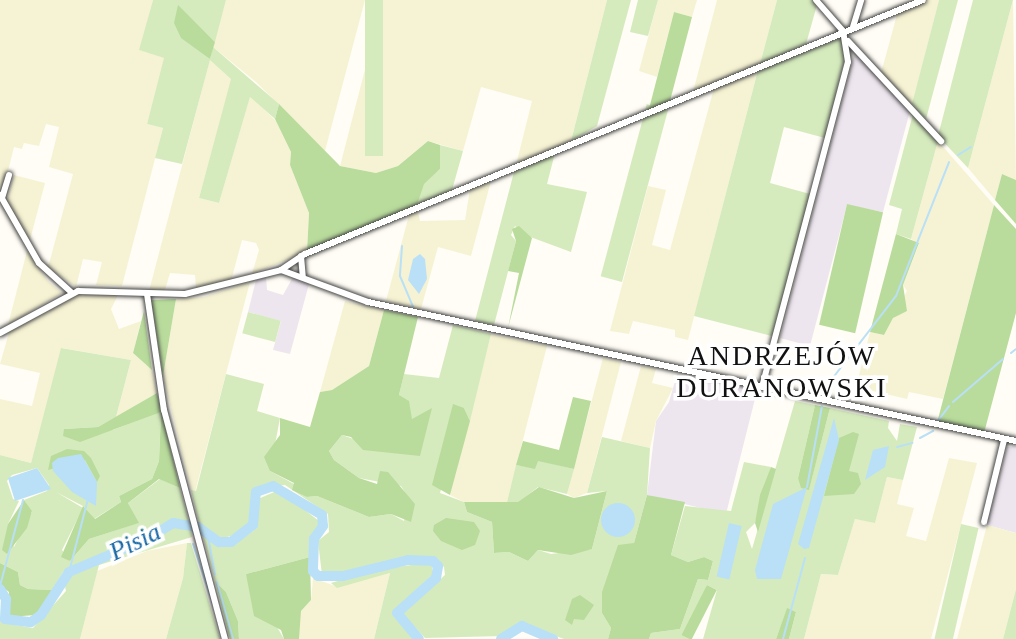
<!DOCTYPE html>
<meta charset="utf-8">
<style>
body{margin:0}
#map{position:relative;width:1016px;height:639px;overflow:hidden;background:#fffdf5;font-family:"Times New Roman",serif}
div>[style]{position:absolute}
.industrial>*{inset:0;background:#eee6ef}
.farmland>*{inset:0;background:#f6f3d4}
.green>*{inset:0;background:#d5ebbd;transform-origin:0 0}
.forest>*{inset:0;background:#b9dc9c;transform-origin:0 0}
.water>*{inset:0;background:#b9e0f7;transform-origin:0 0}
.round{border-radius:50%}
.stream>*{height:2px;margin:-1px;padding:0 1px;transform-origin:1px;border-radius:1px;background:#b9e0f7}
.river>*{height:10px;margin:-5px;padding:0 5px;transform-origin:5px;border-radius:5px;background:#b9e0f7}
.roads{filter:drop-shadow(0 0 2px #444) drop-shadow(0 0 2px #444)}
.minor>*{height:6px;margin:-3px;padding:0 3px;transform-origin:3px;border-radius:3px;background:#fff}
span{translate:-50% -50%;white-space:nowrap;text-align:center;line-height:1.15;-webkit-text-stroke:7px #fff;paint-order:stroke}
.water-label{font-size:26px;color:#1768a6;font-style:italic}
.quarter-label{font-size:28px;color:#111;letter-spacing:2px}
</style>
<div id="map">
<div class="industrial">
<div style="clip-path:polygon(855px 51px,910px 111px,883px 212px,847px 205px,810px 346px,780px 338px)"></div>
<div style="clip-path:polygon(266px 277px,267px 290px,283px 295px,293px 277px,309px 284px,290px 354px,273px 350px,281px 321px,248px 312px,256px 280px)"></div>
<div style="clip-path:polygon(677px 374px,736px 383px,757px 391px,726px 514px,647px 495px,656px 421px,669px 402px)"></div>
<div style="clip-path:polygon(1016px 446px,1016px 533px,987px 525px,1007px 447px)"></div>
</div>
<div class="farmland">
<div style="clip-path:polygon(0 0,153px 0,140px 50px,165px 58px,147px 124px,163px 128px,122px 286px,96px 285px,102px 262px,83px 259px,76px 287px,44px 265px,49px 264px,73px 174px,49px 167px,59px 127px,46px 124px,39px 146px,24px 143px,22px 149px,14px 147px,3px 191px,0 186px)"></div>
<div style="clip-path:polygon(226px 0,365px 0,325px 151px,256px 82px,213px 47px)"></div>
<div style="clip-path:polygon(383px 0,607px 0,571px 141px,516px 165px,532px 101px,481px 87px,463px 151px,428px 141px,398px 166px,376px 173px,340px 166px)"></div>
<div style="clip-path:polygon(658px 0,697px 0,692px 17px,674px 12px,657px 77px,639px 71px)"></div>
<div style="clip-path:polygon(717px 0,777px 0,760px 64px,693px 92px)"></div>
<div style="clip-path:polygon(926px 0,939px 0,912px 106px,881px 73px,898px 11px)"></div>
<div style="clip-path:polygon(1013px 0,1016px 180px,1002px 174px,995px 200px,968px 168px)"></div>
<div style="clip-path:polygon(210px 59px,232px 79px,199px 198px,219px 203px,250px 96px,276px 121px,291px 152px,290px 165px,309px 213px,307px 252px,252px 274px,259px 250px,256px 243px,242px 240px,231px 281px,196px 289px,195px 275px,170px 273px,165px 290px,149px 291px)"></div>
<div style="clip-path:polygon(758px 70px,688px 340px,675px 337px,675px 330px,633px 321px,629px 334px,610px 331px,648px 186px,666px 190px,652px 245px,670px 250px,714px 88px)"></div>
<div style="clip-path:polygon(938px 141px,994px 205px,943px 399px,909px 392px,907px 399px,856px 387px,870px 332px,884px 335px,907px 291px,903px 285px,919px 244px,911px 239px)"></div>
<div style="clip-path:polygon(14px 175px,45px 183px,30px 240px,7px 201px)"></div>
<div style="clip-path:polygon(491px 181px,471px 256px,438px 247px,421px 309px,386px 301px,409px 215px,418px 211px,420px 221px,465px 220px,470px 189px)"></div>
<div style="clip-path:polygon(27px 251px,48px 281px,62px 293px,8px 325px)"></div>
<div style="clip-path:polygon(250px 282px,195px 492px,191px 490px,163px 376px,176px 299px,204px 297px)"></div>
<div style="clip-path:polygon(100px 293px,118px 295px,111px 309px,119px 329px,141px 321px,133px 353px,152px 370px,157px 393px,116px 417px,131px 360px,62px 348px,31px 463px,0 455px,0 399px,32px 406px,40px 373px,0 364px,10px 329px,74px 295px)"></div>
<div style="clip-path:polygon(345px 301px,384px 310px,369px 366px,332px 390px,320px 392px)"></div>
<div style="clip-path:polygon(491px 334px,547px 346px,507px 502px,464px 502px,450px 495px)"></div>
<div style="clip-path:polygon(603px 358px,621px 362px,587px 493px,574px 498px,567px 494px)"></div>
<div style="clip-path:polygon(641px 366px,656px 369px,652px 383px,673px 388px,656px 421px,650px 448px,621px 441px)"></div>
<div style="clip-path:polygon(949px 458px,977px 463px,931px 639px,804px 639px,821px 574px,838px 575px,855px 519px,875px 522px,887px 477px,903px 480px,897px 504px,914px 508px,906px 536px,926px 541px)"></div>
<div style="clip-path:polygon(987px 525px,1016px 533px,1016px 589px,1003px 639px,957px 639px)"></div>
<div style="clip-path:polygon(187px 543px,183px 578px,166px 639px,80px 639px,97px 571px,147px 551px)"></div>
<div style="clip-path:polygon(390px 573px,374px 639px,299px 639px,296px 628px,301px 611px,311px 600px,313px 578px,338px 587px)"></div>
</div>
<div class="green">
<div style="clip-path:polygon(153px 0,226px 0,215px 42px,178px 6px,210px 59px,213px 47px,279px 104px,275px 119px,250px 97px,219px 203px,199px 198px,231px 79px,210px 60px,182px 164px,155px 158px,163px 128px,147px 124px,164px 58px,139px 50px)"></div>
<div style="left:365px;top:0;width:18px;height:156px"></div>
<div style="clip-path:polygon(607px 0,631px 0,597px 126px,571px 141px)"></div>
<div style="clip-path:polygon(638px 0,658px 0,648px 36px,630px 32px)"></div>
<div style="clip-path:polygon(777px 0,813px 0,817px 5px,806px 44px,760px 64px)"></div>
<div style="clip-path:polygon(939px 0,958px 0,926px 119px,912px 104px)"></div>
<div style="clip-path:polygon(973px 0,1013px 0,968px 168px,938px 136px)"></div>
<div style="clip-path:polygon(843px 37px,846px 54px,825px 138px,784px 127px,770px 183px,810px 194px,772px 336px,694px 316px,758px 70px)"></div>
<div style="left:668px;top:110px;width:178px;height:22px;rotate:105deg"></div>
<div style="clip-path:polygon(913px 114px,938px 141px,911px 239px,896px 234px,902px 209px,889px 205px)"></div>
<div style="clip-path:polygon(440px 145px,463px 151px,452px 190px,417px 205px,423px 184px,440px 169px)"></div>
<div style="clip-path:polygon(555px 153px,547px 184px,587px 192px,571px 252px,525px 235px,515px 226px,511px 235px,516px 241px,494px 325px,475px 321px,514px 172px)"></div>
<div style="left:248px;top:312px;width:34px;height:22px;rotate:15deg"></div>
<div style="clip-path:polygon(453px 325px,491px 334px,470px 421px,464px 408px,440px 493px,464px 502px,467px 512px,492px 522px,494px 553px,509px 552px,528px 561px,538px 550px,551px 554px,592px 549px,607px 491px,587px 493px,602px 437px,650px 448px,647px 495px,634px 543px,602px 613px,611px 628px,608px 639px,564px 639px,520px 623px,502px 636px,425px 638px,403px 614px,445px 575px,444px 567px,432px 556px,322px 575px,318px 541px,329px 532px,328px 514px,285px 485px,255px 488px,251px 523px,240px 533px,221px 539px,199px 523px,191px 490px,196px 491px,226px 374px,264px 384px,257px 411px,280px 418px,270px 471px,294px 484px,307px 497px,317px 496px,369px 517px,391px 514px,404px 521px,409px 499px,401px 486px,359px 478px,334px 460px,329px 451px,342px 435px,385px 450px,412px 419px,399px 395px,404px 374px,439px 378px)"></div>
<div style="clip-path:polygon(evenodd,61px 348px,131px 360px,116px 417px,98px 427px,64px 429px,113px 430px,161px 411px,159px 461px,152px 479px,119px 496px,121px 502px,94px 519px,83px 506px,56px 492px,83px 508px,62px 550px,70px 561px,89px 539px,138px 523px,128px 503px,160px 479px,180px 488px,189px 522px,170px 521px,63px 572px,52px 590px,28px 589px,20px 585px,18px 572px,0 563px,0 455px,31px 463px,61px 348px,37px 468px,49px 485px,47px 491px,24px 500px,32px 512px,14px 547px,8px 524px,19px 501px,13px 499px,7px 481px,12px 475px,37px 468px)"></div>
<div style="clip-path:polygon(795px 401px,815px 405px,798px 478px,809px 489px,830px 408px,889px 421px,888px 428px,897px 441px,900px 424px,917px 427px,903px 480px,887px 477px,875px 523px,855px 519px,838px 575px,821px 574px,804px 639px,789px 639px,796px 612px,787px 609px,776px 639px,703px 639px,717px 590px,707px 585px,692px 639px,649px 639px,651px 633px,680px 629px,698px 579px,708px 580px,713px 561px,704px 557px,688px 562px,671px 555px,685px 506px,731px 511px,744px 462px,771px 467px,755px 523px,746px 532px,752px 549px)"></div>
<div style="clip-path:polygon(537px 460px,574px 469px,567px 494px,538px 487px,519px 502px,507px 502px,516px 465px,535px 468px)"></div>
<div style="clip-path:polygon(279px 490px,319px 521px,310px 557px,246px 574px,284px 639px,239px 639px,238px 621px,226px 592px,215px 581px,202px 533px,224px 547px,231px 547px,257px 528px,258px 499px)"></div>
<div style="left:961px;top:524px;width:18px;height:119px;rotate:13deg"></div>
<div style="clip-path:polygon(176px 526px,191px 529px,192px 537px,99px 565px,80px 639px,0 639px,0 617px,4px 623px,33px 628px,66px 591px,64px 582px,69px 577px)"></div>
<div style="clip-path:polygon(187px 543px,191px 543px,220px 639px,166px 639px,183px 578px)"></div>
<div style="clip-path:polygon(426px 563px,432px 565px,433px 574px,396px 609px,394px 617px,415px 639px,374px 639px,390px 573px,337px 588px,331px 583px,375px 570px)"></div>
<div style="clip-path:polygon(1016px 589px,1016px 639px,1003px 639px)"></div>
</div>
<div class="forest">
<div style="clip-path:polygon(178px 5px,215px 42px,210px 59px,181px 38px,174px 23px)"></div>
<div style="clip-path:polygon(674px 12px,692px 17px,670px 101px,649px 109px)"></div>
<div style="clip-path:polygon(279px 104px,340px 166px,376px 173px,398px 166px,428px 141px,440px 145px,440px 169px,424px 184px,417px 205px,307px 252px,309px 213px,290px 165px,291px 152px,275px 119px)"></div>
<div style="clip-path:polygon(1002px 174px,1016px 180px,1016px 224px,995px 200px)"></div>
<div style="left:847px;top:204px;width:37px;height:124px;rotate:13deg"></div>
<div style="clip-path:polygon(994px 205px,1016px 229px,1016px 313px,984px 433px,937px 423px)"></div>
<div style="clip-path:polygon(519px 226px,532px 238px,508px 328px,519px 273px,508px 271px,516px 241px,512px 229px)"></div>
<div style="clip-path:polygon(896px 234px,919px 243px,903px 285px,907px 311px,893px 318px,884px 335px,870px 332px)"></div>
<div style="clip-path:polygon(176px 299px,163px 376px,151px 300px)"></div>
<div style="clip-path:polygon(384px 310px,418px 317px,399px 395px,409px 401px,412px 419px,432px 408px,420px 456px,363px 450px,351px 437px,342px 435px,329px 451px,334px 460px,359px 478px,377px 484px,380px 471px,388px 472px,415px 504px,411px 522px,391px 514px,369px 517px,317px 496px,307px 497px,292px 490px,294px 483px,270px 471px,264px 457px,280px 435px,280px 418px,310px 427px,320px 392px,332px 390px,369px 366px)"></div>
<div style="clip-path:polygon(144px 311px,152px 370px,133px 353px)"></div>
<div style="clip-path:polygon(157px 393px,180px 488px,159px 479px,128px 503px,139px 523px,89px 539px,70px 561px,61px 557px,83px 506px,95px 519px,121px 502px,119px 496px,152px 479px,159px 461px,161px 412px,80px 442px,63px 436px,64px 429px,98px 427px)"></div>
<div style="clip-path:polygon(573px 397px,591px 401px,574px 469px,538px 461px,535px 469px,516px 465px,523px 441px,559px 450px)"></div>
<div style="clip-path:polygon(453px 404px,464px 408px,470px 421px,450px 495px,432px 485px)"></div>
<div style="clip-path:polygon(815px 405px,830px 408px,809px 490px,801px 488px,798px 478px)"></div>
<div style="clip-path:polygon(853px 432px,859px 434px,849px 471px,858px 473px,861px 484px,854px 494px,824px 496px,839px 438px)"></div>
<div style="clip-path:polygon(67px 449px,84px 451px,91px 458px,100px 476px,97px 482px,85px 460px,48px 470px,51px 456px)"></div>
<div style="clip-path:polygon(771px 467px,776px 469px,758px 532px,755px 523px,760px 495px)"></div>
<div style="clip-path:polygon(539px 487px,574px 498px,607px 491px,592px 549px,571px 555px,538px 550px,528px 561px,509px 552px,494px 553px,492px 522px,467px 512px,464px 502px,518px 502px)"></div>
<div style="clip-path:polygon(647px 495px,685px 502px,671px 555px,688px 562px,704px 557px,713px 561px,708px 580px,698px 579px,680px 629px,651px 633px,649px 639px,608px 639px,611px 628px,602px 613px,602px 592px,618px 545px,634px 543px)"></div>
<div style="clip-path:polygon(24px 500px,32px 511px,27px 528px,7px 554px,2px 550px,8px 524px)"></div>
<div style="clip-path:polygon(446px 518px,474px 522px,480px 531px,475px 545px,462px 550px,441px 541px,433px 531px,434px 525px)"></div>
<div style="clip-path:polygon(310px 557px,311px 600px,301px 611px,299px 639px,284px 639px,281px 630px,254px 616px,246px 574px)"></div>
<div style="clip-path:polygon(0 563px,18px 572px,20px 585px,28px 589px,52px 590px,36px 615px,8px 617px,9px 592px,0 585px)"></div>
<div style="clip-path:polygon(215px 581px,226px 592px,238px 621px,239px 639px,230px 639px)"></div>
<div style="left:707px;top:585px;width:11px;height:56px;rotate:27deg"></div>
<div style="clip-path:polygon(580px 595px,594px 605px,584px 620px,574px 619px,572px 625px,565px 620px,572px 599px)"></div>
<div style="clip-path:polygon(787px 608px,796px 612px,789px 639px,776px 639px)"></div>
</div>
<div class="water">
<div style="clip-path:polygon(420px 254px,425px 259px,427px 279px,419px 294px,408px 280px,413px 259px)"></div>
<div style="clip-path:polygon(834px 418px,839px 440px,809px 548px,804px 549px,798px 544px)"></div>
<div style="clip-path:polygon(889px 446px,885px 467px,865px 480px,873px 450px)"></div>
<div style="clip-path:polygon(81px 454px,97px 482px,96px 506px,72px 492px,53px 471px,52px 463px,58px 458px)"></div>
<div style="clip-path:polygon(37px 468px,51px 489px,15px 501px,8px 478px)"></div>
<div style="clip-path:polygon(807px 487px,781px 579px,757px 579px,755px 570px,773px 504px)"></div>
<div class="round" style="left:601px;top:503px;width:34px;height:34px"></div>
<div style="left:729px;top:523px;width:13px;height:55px;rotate:13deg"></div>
</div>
<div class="stream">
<div style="left:958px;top:155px;width:15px;rotate:-32deg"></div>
<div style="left:402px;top:246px;width:30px;rotate:94deg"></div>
<div style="left:400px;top:276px;width:33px;rotate:67deg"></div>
<div style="left:1011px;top:353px;width:6px;rotate:-39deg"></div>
<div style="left:832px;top:379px;width:105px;rotate:-52.4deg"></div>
<div style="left:896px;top:296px;width:144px;rotate:-68.4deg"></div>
<div style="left:825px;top:397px;width:16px;rotate:-68deg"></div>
<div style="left:953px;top:402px;width:66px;rotate:-40.7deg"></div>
<div style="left:937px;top:422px;width:20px;rotate:-53deg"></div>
<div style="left:920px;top:438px;width:15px;rotate:-28deg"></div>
<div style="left:897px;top:447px;width:16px;rotate:-15deg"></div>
<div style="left:807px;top:487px;width:82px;rotate:-79.5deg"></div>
<div style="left:191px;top:526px;width:9px;rotate:69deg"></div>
<div style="left:207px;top:531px;width:44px;rotate:79.5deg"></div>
<div style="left:193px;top:544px;width:63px;rotate:71.6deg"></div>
<div style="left:69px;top:572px;width:75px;rotate:-75.4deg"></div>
<div style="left:217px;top:582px;width:59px;rotate:74.3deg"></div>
<div style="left:0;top:586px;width:89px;rotate:-75deg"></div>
<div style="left:783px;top:639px;width:84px;rotate:-74.8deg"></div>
</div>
<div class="river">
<div style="left:0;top:589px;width:12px;rotate:59deg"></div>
<div style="left:6px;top:599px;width:20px;rotate:93deg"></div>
<div style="left:5px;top:619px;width:26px;rotate:7deg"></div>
<div style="left:31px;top:622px;width:12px;rotate:-35deg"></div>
<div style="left:41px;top:615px;width:51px;rotate:-56.9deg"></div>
<div style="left:69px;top:572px;width:82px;rotate:-22.8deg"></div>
<div style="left:145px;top:540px;width:33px;rotate:-31deg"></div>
<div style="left:173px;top:523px;width:25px;rotate:9deg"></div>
<div style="left:198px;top:527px;width:26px;rotate:36deg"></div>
<div style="left:219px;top:542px;width:12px"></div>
<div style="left:231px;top:542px;width:28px;rotate:-38deg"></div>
<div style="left:253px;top:525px;width:33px;rotate:-85deg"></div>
<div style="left:256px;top:492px;width:18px;rotate:-19deg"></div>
<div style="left:273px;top:486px;width:57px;rotate:30.6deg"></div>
<div style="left:322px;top:515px;width:11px;rotate:85deg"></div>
<div style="left:323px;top:526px;width:16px;rotate:125deg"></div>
<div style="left:314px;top:539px;width:32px;rotate:92deg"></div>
<div style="left:313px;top:571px;width:7px;rotate:45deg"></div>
<div style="left:318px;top:576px;width:25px"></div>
<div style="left:343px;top:576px;width:67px;rotate:-13.8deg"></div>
<div style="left:408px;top:560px;width:25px;rotate:2deg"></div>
<div style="left:433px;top:561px;width:7px;rotate:45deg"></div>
<div style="left:438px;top:566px;width:12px;rotate:99deg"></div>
<div style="left:436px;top:578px;width:52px;rotate:138.1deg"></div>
<div style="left:397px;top:613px;width:34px;rotate:50deg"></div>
<div style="left:501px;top:639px;width:25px;rotate:-32deg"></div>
<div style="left:522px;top:626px;width:34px;rotate:23deg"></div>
</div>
<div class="roads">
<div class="minor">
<div style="left:853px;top:27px;width:28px;rotate:-73deg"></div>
<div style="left:848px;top:41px;width:137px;rotate:47.1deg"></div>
<div style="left:0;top:195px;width:78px;rotate:60.2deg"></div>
<div style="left:39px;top:263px;width:43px;rotate:42.2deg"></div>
<div style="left:2px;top:198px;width:24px;rotate:-73deg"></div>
<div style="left:301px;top:256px;width:21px;rotate:85deg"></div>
<div style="left:281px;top:270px;width:29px;rotate:-34deg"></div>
<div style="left:305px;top:254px;width:668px;rotate:-22.34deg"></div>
<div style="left:147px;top:294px;width:117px;rotate:81.7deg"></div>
<div style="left:164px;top:410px;width:237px;rotate:75.1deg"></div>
<div style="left:0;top:333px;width:89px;rotate:-28.3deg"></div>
<div style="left:78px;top:291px;width:107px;rotate:1.6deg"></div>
<div style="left:185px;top:294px;width:99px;rotate:-14deg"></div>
<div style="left:281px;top:270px;width:93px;rotate:20.2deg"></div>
<div style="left:368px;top:302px;width:663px;rotate:12.11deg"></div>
<div style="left:762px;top:387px;width:336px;rotate:-75.2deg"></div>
<div style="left:848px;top:62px;width:31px;rotate:-99deg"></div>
<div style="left:843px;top:31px;width:41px;rotate:-131.1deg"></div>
<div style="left:984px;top:522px;width:84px;rotate:-76.3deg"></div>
</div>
</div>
<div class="water-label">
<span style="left:135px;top:542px;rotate:-26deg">Pisia</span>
</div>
<div class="quarter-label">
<span style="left:782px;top:372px">ANDRZEJÓW<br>DURANOWSKI</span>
</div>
</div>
